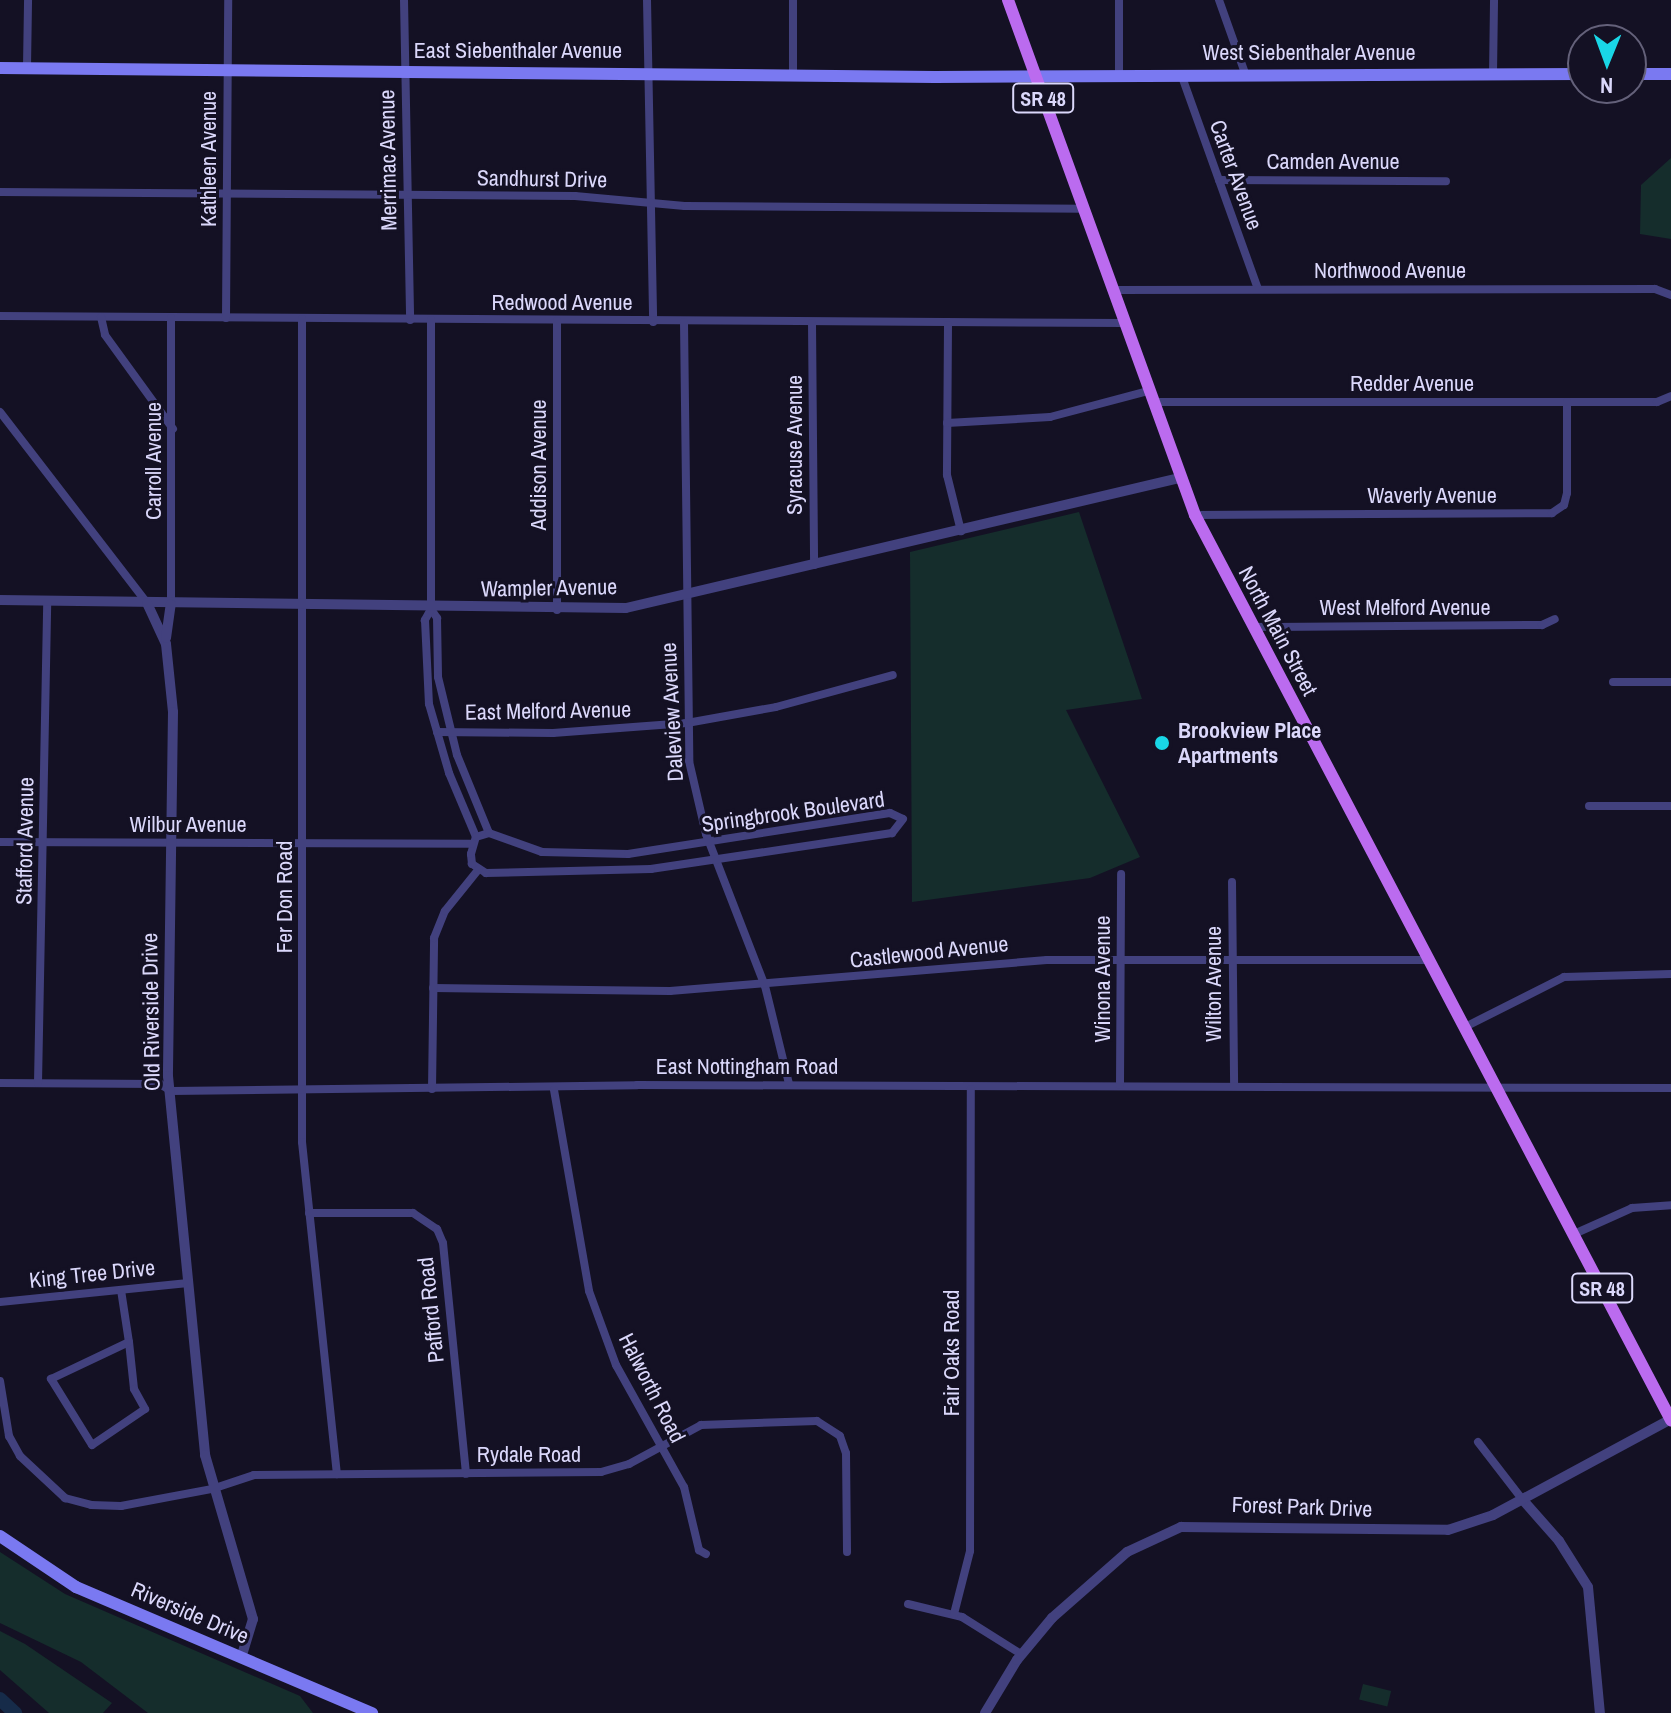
<!DOCTYPE html>
<style>
body{margin:0}
#map{position:relative;width:1671px;height:1713px;overflow:hidden;background:#141124;font-family:"Archivo Narrow",sans-serif}
div>[style]{position:absolute}
.green>*{inset:0;background:#152d2c;transform-origin:0 0}
.river>*{height:14px;margin:-7px;padding:0 7px;transform-origin:7px;border-radius:7px;background:#162b49}
.minor>*{height:8px;margin:-4px;padding:0 4px;transform-origin:4px;border-radius:4px;background:#42417e}
.tertiary>*{height:10px;margin:-5px;padding:0 5px;transform-origin:5px;border-radius:5px;background:#42417e}
.secondary>*{height:12px;margin:-6px;padding:0 6px;transform-origin:6px;border-radius:6px;background:#7a79f1}
.primary>*{height:12px;margin:-6px;padding:0 6px;transform-origin:6px;border-radius:6px;background:#bb6bef}
.dots>*{width:22px;height:22px;translate:-50% -50%;box-sizing:border-box;border:4px solid #141124;border-radius:50%}
span{translate:-50% -50%;white-space:nowrap;text-align:center;line-height:1.15;-webkit-text-stroke:6px #141124;paint-order:stroke}
.shield-label span{padding:2px 6px;background:#141124;border:2px solid;border-radius:6px;-webkit-text-stroke-width:0}
.shield-label{font-size:20px;color:#dbd8fb;font-weight:700}
.street-label{font-size:22px;color:#dbd8fb}
.poi-label{font-size:22px;color:#dbd8fb;font-weight:700}
.left{translate:0 -50%;text-align:left}
.north{position:absolute;left:1567px;top:24px;width:80px;height:80px;box-sizing:border-box;background:#141124;border:2px solid #64617a;border-radius:50%;rotate:181deg;font-size:22px;font-weight:700;line-height:32px;text-align:center;color:#dbd8fb}
.north::after{content:'';display:block;margin:auto;width:28px;height:36px;background:#19d6e6;clip-path:polygon(50% 0,100% 100%,50% 72%,0 100%)}
</style>
<div id="map">
<div class="green">
<div style="clip-path:polygon(1671px 158px,1671px 239px,1640px 234px,1641px 185px)"></div>
<div style="clip-path:polygon(1079px 512px,1142px 699px,1066px 710px,1140px 857px,1090px 878px,912px 902px,910px 552px)"></div>
<div style="clip-path:polygon(0 1552px,65px 1594px,300px 1696px,313px 1713px,148px 1713px,81px 1662px,0 1623px)"></div>
<div style="clip-path:polygon(0 1631px,25px 1644px,112px 1703px,103px 1713px,49px 1713px,0 1670px)"></div>
<div style="left:1363px;top:1684px;width:29px;height:16px;rotate:14deg"></div>
</div>
<div class="river">
<div style="left:0;top:1699px;width:21px;rotate:43deg"></div>
</div>
<div class="minor">
<div style="left:404px;top:0;width:320px;rotate:88.9deg"></div>
<div style="left:647px;top:0;width:322px;rotate:88.9deg"></div>
<div style="left:1119px;top:0;width:73px;rotate:90deg"></div>
<div style="left:1219px;top:0;width:77px;rotate:70.4deg"></div>
<div style="left:27px;top:67px;width:67px;rotate:-89.1deg"></div>
<div style="left:1181px;top:74px;width:228px;rotate:70.3deg"></div>
<div style="left:1493px;top:74px;width:74px;rotate:-89.2deg"></div>
<div style="left:793px;top:76px;width:76px;rotate:-90deg"></div>
<div style="left:1219px;top:180px;width:227px;rotate:0.3deg"></div>
<div style="left:0;top:192px;width:575px;rotate:0.4deg"></div>
<div style="left:575px;top:196px;width:110px;rotate:5.2deg"></div>
<div style="left:685px;top:206px;width:399px;rotate:0.4deg"></div>
<div style="left:1112px;top:290px;width:543px;rotate:-0.11deg"></div>
<div style="left:1655px;top:289px;width:17px;rotate:21deg"></div>
<div style="left:0;top:316px;width:1124px;rotate:0.36deg"></div>
<div style="left:101px;top:317px;width:18px;rotate:77deg"></div>
<div style="left:105px;top:335px;width:116px;rotate:54.1deg"></div>
<div style="left:226px;top:318px;width:318px;rotate:-89.6deg"></div>
<div style="left:302px;top:319px;width:823px;rotate:90deg"></div>
<div style="left:302px;top:1142px;width:334px;rotate:84deg"></div>
<div style="left:431px;top:320px;width:289px;rotate:90deg"></div>
<div style="left:431px;top:609px;width:11px;rotate:56deg"></div>
<div style="left:437px;top:618px;width:59px;rotate:89deg"></div>
<div style="left:438px;top:677px;width:80px;rotate:76.3deg"></div>
<div style="left:457px;top:755px;width:84px;rotate:67.7deg"></div>
<div style="left:684px;top:322px;width:439px;rotate:89.3deg"></div>
<div style="left:689px;top:761px;width:75px;rotate:76.9deg"></div>
<div style="left:706px;top:834px;width:163px;rotate:68.8deg"></div>
<div style="left:765px;top:986px;width:101px;rotate:76.2deg"></div>
<div style="left:812px;top:323px;width:242px;rotate:89.5deg"></div>
<div style="left:948px;top:325px;width:150px;rotate:90.4deg"></div>
<div style="left:947px;top:475px;width:58px;rotate:76deg"></div>
<div style="left:1153px;top:402px;width:504px"></div>
<div style="left:1657px;top:402px;width:15px;rotate:-23deg"></div>
<div style="left:0;top:412px;width:241px;rotate:52.4deg"></div>
<div style="left:947px;top:423px;width:103px;rotate:-3.3deg"></div>
<div style="left:1050px;top:417px;width:101px;rotate:-14.9deg"></div>
<div style="left:1195px;top:515px;width:357px;rotate:-0.3deg"></div>
<div style="left:1552px;top:513px;width:14px;rotate:-34deg"></div>
<div style="left:1564px;top:505px;width:12px;rotate:-76deg"></div>
<div style="left:1567px;top:493px;width:91px;rotate:-90deg"></div>
<div style="left:171px;top:604px;width:286px;rotate:-90deg"></div>
<div style="left:431px;top:609px;width:13px;rotate:119deg"></div>
<div style="left:425px;top:620px;width:84px;rotate:87.3deg"></div>
<div style="left:429px;top:704px;width:72px;rotate:73.8deg"></div>
<div style="left:449px;top:773px;width:69px;rotate:67.1deg"></div>
<div style="left:557px;top:610px;width:289px;rotate:-90deg"></div>
<div style="left:1253px;top:627px;width:289px;rotate:-0.4deg"></div>
<div style="left:1542px;top:625px;width:14px;rotate:-25deg"></div>
<div style="left:1613px;top:682px;width:58px"></div>
<div style="left:437px;top:732px;width:116px;rotate:0.5deg"></div>
<div style="left:553px;top:733px;width:134px;rotate:-4.3deg"></div>
<div style="left:687px;top:723px;width:90px;rotate:-10.2deg"></div>
<div style="left:776px;top:707px;width:121px;rotate:-15.3deg"></div>
<div style="left:1589px;top:806px;width:82px"></div>
<div style="left:890px;top:813px;width:14px;rotate:25deg"></div>
<div style="left:903px;top:819px;width:18px;rotate:128deg"></div>
<div style="left:892px;top:833px;width:244px;rotate:171.5deg"></div>
<div style="left:651px;top:869px;width:165px;rotate:178.6deg"></div>
<div style="left:486px;top:873px;width:17px;rotate:-147deg"></div>
<div style="left:472px;top:864px;width:10px;rotate:-96deg"></div>
<div style="left:471px;top:854px;width:18px;rotate:-74deg"></div>
<div style="left:476px;top:837px;width:14px;rotate:-17deg"></div>
<div style="left:489px;top:833px;width:56px;rotate:19.7deg"></div>
<div style="left:542px;top:852px;width:86px;rotate:1.3deg"></div>
<div style="left:628px;top:854px;width:265px;rotate:-8.9deg"></div>
<div style="left:0;top:842px;width:472px;rotate:0.2deg"></div>
<div style="left:1232px;top:882px;width:204px;rotate:89.4deg"></div>
<div style="left:433px;top:988px;width:237px;rotate:0.7deg"></div>
<div style="left:670px;top:991px;width:378px;rotate:-4.7deg"></div>
<div style="left:1047px;top:960px;width:382px"></div>
<div style="left:1465px;top:1027px;width:111px;rotate:-26.8deg"></div>
<div style="left:1564px;top:977px;width:107px;rotate:-1.6deg"></div>
<div style="left:0;top:1083px;width:160px;rotate:0.4deg"></div>
<div style="left:160px;top:1084px;width:13px;rotate:32deg"></div>
<div style="left:171px;top:1091px;width:466px;rotate:-0.7deg"></div>
<div style="left:637px;top:1085px;width:1034px;rotate:0.17deg"></div>
<div style="left:38px;top:1083px;width:482px;rotate:-88.9deg"></div>
<div style="left:1120px;top:1085px;width:211px;rotate:-89.7deg"></div>
<div style="left:432px;top:1089px;width:151px;rotate:-89.2deg"></div>
<div style="left:434px;top:938px;width:29px;rotate:-68deg"></div>
<div style="left:445px;top:911px;width:53px;rotate:-51.2deg"></div>
<div style="left:554px;top:1090px;width:204px;rotate:80.1deg"></div>
<div style="left:589px;top:1291px;width:79px;rotate:70deg"></div>
<div style="left:616px;top:1365px;width:140px;rotate:60.9deg"></div>
<div style="left:684px;top:1487px;width:65px;rotate:76.6deg"></div>
<div style="left:699px;top:1550px;width:8px;rotate:30deg"></div>
<div style="left:309px;top:1213px;width:104px"></div>
<div style="left:413px;top:1213px;width:29px;rotate:34deg"></div>
<div style="left:437px;top:1229px;width:15px;rotate:67deg"></div>
<div style="left:443px;top:1243px;width:232px;rotate:84.3deg"></div>
<div style="left:1574px;top:1234px;width:64px;rotate:-24.1deg"></div>
<div style="left:1632px;top:1208px;width:39px;rotate:-4deg"></div>
<div style="left:121px;top:1290px;width:53px;rotate:81.3deg"></div>
<div style="left:0;top:1302px;width:189px;rotate:-5.8deg"></div>
<div style="left:129px;top:1342px;width:47px;rotate:83.9deg"></div>
<div style="left:134px;top:1389px;width:23px;rotate:61deg"></div>
<div style="left:145px;top:1409px;width:64px;rotate:145.8deg"></div>
<div style="left:92px;top:1445px;width:78px;rotate:-121.8deg"></div>
<div style="left:51px;top:1379px;width:86px;rotate:-25.4deg"></div>
<div style="left:0;top:1381px;width:56px;rotate:80.7deg"></div>
<div style="left:9px;top:1436px;width:23px;rotate:61deg"></div>
<div style="left:20px;top:1456px;width:62px;rotate:43deg"></div>
<div style="left:65px;top:1498px;width:27px;rotate:15deg"></div>
<div style="left:91px;top:1505px;width:30px;rotate:2deg"></div>
<div style="left:121px;top:1506px;width:93px;rotate:-10.6deg"></div>
<div style="left:212px;top:1489px;width:44px;rotate:-18.4deg"></div>
<div style="left:254px;top:1475px;width:347px;rotate:-0.5deg"></div>
<div style="left:601px;top:1472px;width:29px;rotate:-16deg"></div>
<div style="left:629px;top:1464px;width:82px;rotate:-28.4deg"></div>
<div style="left:701px;top:1425px;width:116px;rotate:-2deg"></div>
<div style="left:817px;top:1421px;width:27px;rotate:33deg"></div>
<div style="left:840px;top:1436px;width:18px;rotate:71deg"></div>
<div style="left:846px;top:1453px;width:99px;rotate:89.4deg"></div>
<div style="left:1478px;top:1442px;width:72px;rotate:52.3deg"></div>
<div style="left:908px;top:1604px;width:56px;rotate:13.5deg"></div>
<div style="left:962px;top:1617px;width:70px;rotate:32.1deg"></div>
<div style="left:954px;top:1614px;width:65px;rotate:-75.7deg"></div>
<div style="left:970px;top:1551px;width:462px;rotate:-89.9deg"></div>
</div>
<div class="tertiary">
<div style="left:0;top:600px;width:626px;rotate:0.73deg"></div>
<div style="left:626px;top:608px;width:569px;rotate:-13.21deg"></div>
<div style="left:147px;top:603px;width:45px;rotate:65.1deg"></div>
<div style="left:166px;top:644px;width:68px;rotate:84.1deg"></div>
<div style="left:173px;top:712px;width:364px;rotate:90.8deg"></div>
<div style="left:168px;top:1076px;width:381px;rotate:84.4deg"></div>
<div style="left:205px;top:1455px;width:171px;rotate:73.7deg"></div>
<div style="left:253px;top:1619px;width:39px;rotate:107deg"></div>
<div style="left:166px;top:638px;width:34px;rotate:-82deg"></div>
<div style="left:1522px;top:1499px;width:56px;rotate:48.6deg"></div>
<div style="left:1559px;top:1541px;width:54px;rotate:57.8deg"></div>
<div style="left:1588px;top:1587px;width:127px;rotate:84.6deg"></div>
<div style="left:985px;top:1713px;width:62px;rotate:-58.9deg"></div>
<div style="left:1017px;top:1660px;width:55px;rotate:-50.2deg"></div>
<div style="left:1052px;top:1618px;width:100px;rotate:-41.3deg"></div>
<div style="left:1127px;top:1552px;width:60px;rotate:-24.8deg"></div>
<div style="left:1181px;top:1527px;width:267px;rotate:0.6deg"></div>
<div style="left:1448px;top:1530px;width:47px;rotate:-18.4deg"></div>
<div style="left:1493px;top:1515px;width:202px;rotate:-28.3deg"></div>
</div>
<div class="secondary">
<div style="left:0;top:68px;width:935px;rotate:0.55deg"></div>
<div style="left:935px;top:77px;width:648px;rotate:-0.27deg"></div>
<div style="left:1631px;top:74px;width:40px"></div>
<div style="left:0;top:1536px;width:92px;rotate:33.9deg"></div>
<div style="left:76px;top:1587px;width:322px;rotate:23.1deg"></div>
</div>
<div class="primary">
<div style="left:1008px;top:0;width:548px;rotate:70.04deg"></div>
<div style="left:1195px;top:515px;width:1023px;rotate:62.26deg"></div>
</div>
<div class="dots">
<div style="left:1162px;top:743px;background:#19d6e6"></div>
</div>
<div class="shield-label">
<span style="left:1043px;top:98px">SR 48</span>
<span style="left:1602px;top:1288px">SR 48</span>
</div>
<div class="street-label">
<span style="left:518px;top:51px">East Siebenthaler Avenue</span>
<span style="left:1309px;top:53px">West Siebenthaler Avenue</span>
<span style="left:209px;top:159px;rotate:-90deg">Kathleen Avenue</span>
<span style="left:388px;top:160px;rotate:-91deg">Merrimac Avenue</span>
<span style="left:1333px;top:162px">Camden Avenue</span>
<span style="left:1236px;top:175px;rotate:70deg">Carter Avenue</span>
<span style="left:542px;top:179px;rotate:1deg">Sandhurst Drive</span>
<span style="left:1390px;top:271px">Northwood Avenue</span>
<span style="left:562px;top:303px">Redwood Avenue</span>
<span style="left:1412px;top:384px">Redder Avenue</span>
<span style="left:795px;top:445px;rotate:-90deg">Syracuse Avenue</span>
<span style="left:154px;top:461px;rotate:-90deg">Carroll Avenue</span>
<span style="left:539px;top:465px;rotate:-90deg">Addison Avenue</span>
<span style="left:1432px;top:496px">Waverly Avenue</span>
<span style="left:549px;top:588px;rotate:-1deg">Wampler Avenue</span>
<span style="left:1405px;top:608px">West Melford Avenue</span>
<span style="left:1278px;top:631px;rotate:62deg">North Main Street</span>
<span style="left:548px;top:711px;rotate:-1deg">East Melford Avenue</span>
<span style="left:672px;top:712px;rotate:-93deg">Daleview Avenue</span>
<span style="left:793px;top:812px;rotate:-8deg">Springbrook Boulevard</span>
<span style="left:188px;top:825px">Wilbur Avenue</span>
<span style="left:25px;top:841px;rotate:-89deg">Stafford Avenue</span>
<span style="left:285px;top:897px;rotate:-90deg">Fer Don Road</span>
<span style="left:929px;top:952px;rotate:-6deg">Castlewood Avenue</span>
<span style="left:1103px;top:979px;rotate:-90deg">Winona Avenue</span>
<span style="left:1214px;top:984px;rotate:-90deg">Wilton Avenue</span>
<span style="left:151px;top:1012px;rotate:-91deg">Old Riverside Drive</span>
<span style="left:747px;top:1067px">East Nottingham Road</span>
<span style="left:92px;top:1274px;rotate:-6deg">King Tree Drive</span>
<span style="left:431px;top:1310px;rotate:-96deg">Pafford Road</span>
<span style="left:952px;top:1353px;rotate:-90deg">Fair Oaks Road</span>
<span style="left:652px;top:1388px;rotate:63deg">Halworth Road</span>
<span style="left:529px;top:1455px">Rydale Road</span>
<span style="left:1302px;top:1507px;rotate:2deg">Forest Park Drive</span>
<span style="left:190px;top:1613px;rotate:23deg">Riverside Drive</span>
</div>
<div class="poi-label">
<span class="left" style="left:1178px;top:743px">Brookview Place<br>Apartments</span>
</div>
<div class="north">N</div>
</div>
